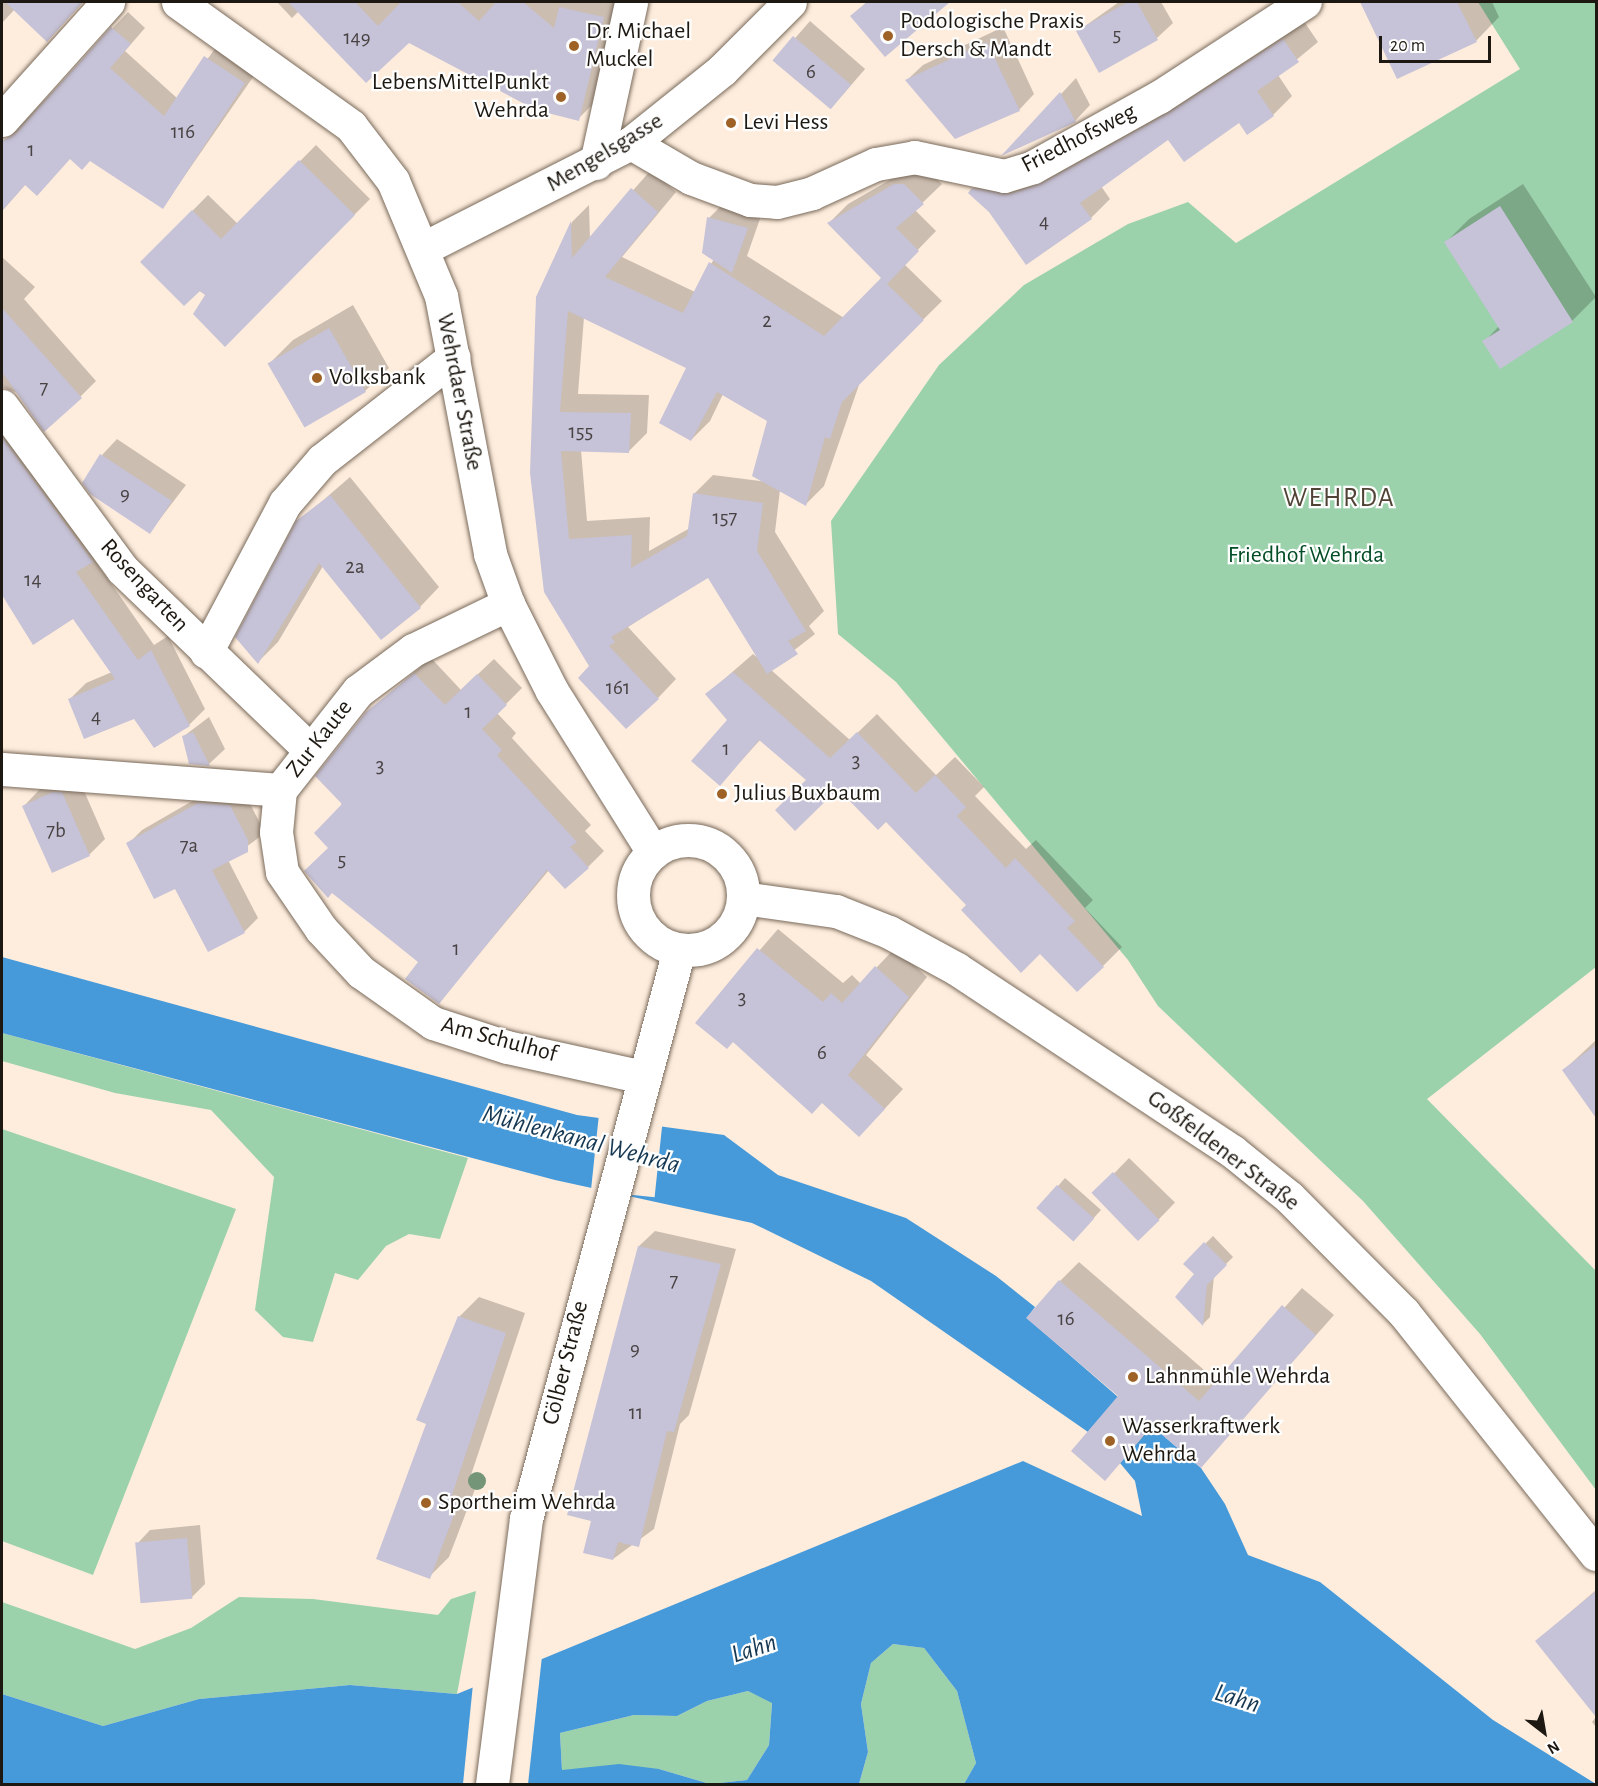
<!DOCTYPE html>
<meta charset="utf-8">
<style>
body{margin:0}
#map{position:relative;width:1598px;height:1786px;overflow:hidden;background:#feeddd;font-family:"Alegreya Sans",sans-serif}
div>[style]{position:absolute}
.green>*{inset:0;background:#9cd2ab}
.water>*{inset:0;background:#479ada}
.pier>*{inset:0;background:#feeddd;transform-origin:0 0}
.shadow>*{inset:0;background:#0003;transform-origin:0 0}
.building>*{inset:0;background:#c6c2d7;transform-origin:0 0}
.roads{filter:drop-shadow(0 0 2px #796a5b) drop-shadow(0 0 2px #796a5b)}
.minor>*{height:33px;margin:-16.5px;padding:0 16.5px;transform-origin:16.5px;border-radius:16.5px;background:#fff}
.major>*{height:33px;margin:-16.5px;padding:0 16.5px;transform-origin:16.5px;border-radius:16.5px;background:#fff}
.major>.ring{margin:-16.5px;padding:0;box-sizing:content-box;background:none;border:33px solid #fff;border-radius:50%}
.trees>*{width:18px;height:18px;margin:-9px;border-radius:50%;background:#749578}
.dots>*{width:16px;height:16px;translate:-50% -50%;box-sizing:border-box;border:3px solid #fdfefd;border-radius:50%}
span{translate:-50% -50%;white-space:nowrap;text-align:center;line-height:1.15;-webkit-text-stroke:4.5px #fdfefd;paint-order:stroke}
.number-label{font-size:21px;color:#484243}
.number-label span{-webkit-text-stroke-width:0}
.poi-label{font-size:24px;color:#1e1812}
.left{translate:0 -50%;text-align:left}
.right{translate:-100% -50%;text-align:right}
.street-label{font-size:24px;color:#1e1812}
.park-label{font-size:24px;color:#034d26}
.water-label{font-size:26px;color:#153752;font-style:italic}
.quarter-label{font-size:27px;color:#504235;letter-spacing:1.5px}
.frame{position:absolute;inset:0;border:3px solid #1e1812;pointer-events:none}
.north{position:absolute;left:1514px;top:1702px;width:60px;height:60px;-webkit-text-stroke:4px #fdfefd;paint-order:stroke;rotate:149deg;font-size:16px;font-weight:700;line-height:24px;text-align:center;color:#1e1812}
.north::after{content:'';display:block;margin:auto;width:21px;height:27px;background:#1e1812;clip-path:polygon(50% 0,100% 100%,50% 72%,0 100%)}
.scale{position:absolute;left:1379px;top:36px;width:112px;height:27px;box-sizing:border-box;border:3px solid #1e1812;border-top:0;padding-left:8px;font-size:18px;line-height:21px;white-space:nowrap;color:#1e1812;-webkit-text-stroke:4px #fdfefd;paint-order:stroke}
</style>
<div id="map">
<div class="green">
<div style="clip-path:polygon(1478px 2px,1596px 2px,1596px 967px,1427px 1099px,1596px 1271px,1596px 1490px,1480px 1334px,1363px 1201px,1158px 1006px,1128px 960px,896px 682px,838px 634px,831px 521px,939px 365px,1024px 285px,1128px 224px,1188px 202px,1236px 243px,1520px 69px)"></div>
<div style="clip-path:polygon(2px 1033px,468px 1158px,440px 1239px,409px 1234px,386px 1246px,358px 1280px,335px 1273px,313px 1342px,283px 1337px,255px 1310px,274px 1177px,211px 1110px,115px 1093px,2px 1061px)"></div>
<div style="clip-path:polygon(2px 1129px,236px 1209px,93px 1575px,2px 1541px)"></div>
<div style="clip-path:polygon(476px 1591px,457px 1694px,350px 1685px,199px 1699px,103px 1726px,2px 1694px,2px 1602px,135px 1649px,191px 1628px,239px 1597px,313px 1599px,438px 1615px,451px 1599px)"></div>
<div style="clip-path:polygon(893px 1644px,924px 1648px,957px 1691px,976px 1763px,964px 1784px,859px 1784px,868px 1752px,861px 1704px,871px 1663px)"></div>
<div style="clip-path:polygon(748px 1691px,772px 1702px,769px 1745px,747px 1780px,710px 1784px,659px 1769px,562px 1770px,560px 1733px,634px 1715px,677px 1716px,707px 1701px)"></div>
</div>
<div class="water">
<div style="clip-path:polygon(2px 957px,577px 1115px,724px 1135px,778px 1175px,906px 1218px,996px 1276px,1035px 1307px,1027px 1318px,1118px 1397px,1088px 1432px,871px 1281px,752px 1223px,555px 1180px,2px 1033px)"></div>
<div style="clip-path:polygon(1152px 1426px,1201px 1468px,1225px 1504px,1248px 1555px,1320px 1582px,1493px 1720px,1596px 1784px,964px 1784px,976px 1763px,957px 1691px,924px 1648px,893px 1644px,871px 1663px,861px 1704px,868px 1752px,859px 1784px,710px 1784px,747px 1780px,769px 1745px,772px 1703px,748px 1691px,707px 1701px,677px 1716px,634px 1715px,560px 1733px,562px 1770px,619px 1764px,659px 1769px,710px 1784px,2px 1784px,2px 1694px,103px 1726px,199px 1699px,350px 1685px,457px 1694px,1023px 1461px,1142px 1516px,1135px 1481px,1120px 1463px)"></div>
</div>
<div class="pier">
<div style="left:599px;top:1114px;width:64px;height:77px;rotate:6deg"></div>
<div style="clip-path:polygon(542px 1656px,528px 1784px,463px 1784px,473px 1684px)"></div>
</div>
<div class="shadow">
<div style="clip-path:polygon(2px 2px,83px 2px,72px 14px,15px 9px,2px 23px)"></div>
<div style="clip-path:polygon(277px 2px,622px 2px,598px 99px,578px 119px,409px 41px,299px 11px,292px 18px)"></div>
<div style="clip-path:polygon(867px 2px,944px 2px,885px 54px,852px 16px)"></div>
<div style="clip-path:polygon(1119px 2px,1161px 2px,1173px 23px,1157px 38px,1078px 31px)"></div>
<div style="clip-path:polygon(1370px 2px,1492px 2px,1499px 17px,1476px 41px,1364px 7px)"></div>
<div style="clip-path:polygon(128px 12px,145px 28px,125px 51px,178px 99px,220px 42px,260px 67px,163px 207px,90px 159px,71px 158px,26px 184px,2px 211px,2px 145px)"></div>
<div style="clip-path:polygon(1303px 20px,1318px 42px,1278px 75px,1292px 96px,1273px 115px,1169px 138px,1101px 186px,1110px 199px,1091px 218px,990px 211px,970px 193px,993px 170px)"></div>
<div style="left:810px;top:21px;width:73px;height:52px;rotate:41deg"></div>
<div style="clip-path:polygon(1003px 27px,1034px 94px,1019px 110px,907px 80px,923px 65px)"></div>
<div style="clip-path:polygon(1076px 78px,1090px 105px,1075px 121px,1007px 152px)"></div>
<div style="clip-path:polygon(316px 145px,370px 199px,225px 345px,207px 295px,142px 262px,208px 195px,238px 224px)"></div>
<div style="clip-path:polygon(evenodd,914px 166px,923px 166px,942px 184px,915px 210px,936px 231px,904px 264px,942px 301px,860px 382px,824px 486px,806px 504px,780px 490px,775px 532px,824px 611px,809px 626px,815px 634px,770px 669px,850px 740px,877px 714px,936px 775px,955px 757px,984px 787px,975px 796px,1026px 849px,1036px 840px,1093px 900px,1085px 908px,1122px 947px,1103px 966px,1040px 952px,968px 905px,886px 820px,838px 787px,808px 780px,761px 739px,720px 784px,728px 720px,707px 694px,753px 654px,758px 658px,709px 575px,628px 627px,676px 679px,658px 698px,591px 667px,545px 591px,538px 297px,572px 222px,589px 205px,590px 239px,651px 170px,676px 192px,622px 257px,695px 292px,714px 259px,709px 218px,724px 203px,762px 213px,747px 256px,844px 318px,883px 278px,829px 223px,848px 204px,914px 166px,584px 317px,688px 368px,691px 440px,710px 421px,723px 394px,769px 421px,767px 482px,713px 475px,694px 494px,690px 528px,649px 551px,650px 517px,587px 521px,581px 450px,628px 452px,647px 433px,649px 395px,578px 394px,584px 317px)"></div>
<div style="clip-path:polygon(1523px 184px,1596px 297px,1572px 321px,1500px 367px,1484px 342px,1499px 326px,1446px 242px,1469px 219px)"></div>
<div style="clip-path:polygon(2px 257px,35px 287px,24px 299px,96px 381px,80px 397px,18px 393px,2px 387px)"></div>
<div style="clip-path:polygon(353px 305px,389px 368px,365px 391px,269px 364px,293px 340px)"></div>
<div style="clip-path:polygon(2px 393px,108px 544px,94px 559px,154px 645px,168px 636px,205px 709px,189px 725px,70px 699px,86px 683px,112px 672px,74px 617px,34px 643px,2px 592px)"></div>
<div style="clip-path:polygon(117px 439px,186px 485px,150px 532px,102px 455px)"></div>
<div style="clip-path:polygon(350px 477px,439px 587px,420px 607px,323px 566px,278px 642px,259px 661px,298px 522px)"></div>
<div style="clip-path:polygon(431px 658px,461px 690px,494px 659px,522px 688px,497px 713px,516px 733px,512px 738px,591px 825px,585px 831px,604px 851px,588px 867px,549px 870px,439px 1002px,420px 962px,329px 848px,367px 713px)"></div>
<div style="clip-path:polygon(209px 717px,225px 749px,209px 764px,190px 763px,184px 736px)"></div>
<div style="clip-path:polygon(70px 777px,78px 777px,105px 839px,89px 855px,24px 806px,39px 790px)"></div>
<div style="clip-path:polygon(213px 789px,244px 792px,261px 825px,261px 836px,228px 860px,258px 918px,244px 932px,176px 887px,128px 844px,142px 830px)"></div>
<div style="clip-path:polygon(778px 929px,843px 983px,852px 975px,861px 984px,895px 948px,927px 977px,866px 1055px,903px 1089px,878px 1116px,822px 1102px,733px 1041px,697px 1023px)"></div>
<div style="clip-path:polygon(1596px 1040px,1596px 1116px,1564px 1070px)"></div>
<div style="left:1129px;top:1158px;width:64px;height:49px;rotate:44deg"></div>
<div style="clip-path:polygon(1065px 1178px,1101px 1210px,1081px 1232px,1039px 1208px)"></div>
<div style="clip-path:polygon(655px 1231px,736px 1249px,689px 1415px,680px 1424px,654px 1529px,613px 1559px,593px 1520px,639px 1246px)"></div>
<div style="clip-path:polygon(1213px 1236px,1233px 1257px,1214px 1276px,1210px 1317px,1203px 1324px,1196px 1274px,1185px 1264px)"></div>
<div style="clip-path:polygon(1079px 1262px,1218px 1382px,1302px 1288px,1334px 1315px,1200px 1466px,1154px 1425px,1105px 1479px,1120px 1396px,1060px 1281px)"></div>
<div style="clip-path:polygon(479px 1297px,525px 1313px,469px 1481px,477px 1484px,449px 1557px,429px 1577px,428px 1424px,459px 1317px)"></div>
<div style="clip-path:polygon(200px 1525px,205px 1584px,192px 1597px,137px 1544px,150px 1530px)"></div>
<div style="clip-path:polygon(1596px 1590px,1596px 1714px,1537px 1641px)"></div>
<div style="clip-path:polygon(1596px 1717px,1596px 1727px,1592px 1722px)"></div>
</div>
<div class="building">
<div style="clip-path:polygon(5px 2px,83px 2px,47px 42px)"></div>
<div style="clip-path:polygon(288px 2px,355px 2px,378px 26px,401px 2px,458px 2px,479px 21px,496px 2px,523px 2px,554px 28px,559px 7px,604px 17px,579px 121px,536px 110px,409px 43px,366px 83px)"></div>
<div style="clip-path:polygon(867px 2px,950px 2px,885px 57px,850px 16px)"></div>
<div style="clip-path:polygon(1128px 2px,1137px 2px,1158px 40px,1099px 73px,1076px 31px)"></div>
<div style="clip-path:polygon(1360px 2px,1457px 2px,1477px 42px,1397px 79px)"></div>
<div style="clip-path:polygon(111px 27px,131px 44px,110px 68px,164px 116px,204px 56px,245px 83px,163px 209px,90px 161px,82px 170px,70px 159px,37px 196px,25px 185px,2px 211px,2px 141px,16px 133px)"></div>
<div style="left:793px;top:36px;width:76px;height:32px;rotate:40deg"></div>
<div style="clip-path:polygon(1283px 39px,1299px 62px,1257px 91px,1274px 116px,1247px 135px,1239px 123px,1184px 162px,1168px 140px,1080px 203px,1092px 219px,1026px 265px,989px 212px,968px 193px,972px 188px,1009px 194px,1042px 183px,1168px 113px)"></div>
<div style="clip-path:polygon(987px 42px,1020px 111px,955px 139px,905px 80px)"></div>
<div style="clip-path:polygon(1060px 92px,1076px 122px,1001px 156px)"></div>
<div style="clip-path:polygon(299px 160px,355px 215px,225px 347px,193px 314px,205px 295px,200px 291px,184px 306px,140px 262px,192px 210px,221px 239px)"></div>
<div style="clip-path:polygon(894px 184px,904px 184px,924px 204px,896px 228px,919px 251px,887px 284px,924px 320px,842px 402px,830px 439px,825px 437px,806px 506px,752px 476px,767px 421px,717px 392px,691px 441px,659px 423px,686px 368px,568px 311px,560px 412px,631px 413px,629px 453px,561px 451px,569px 539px,632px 535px,631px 568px,687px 536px,693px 493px,763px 503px,757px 551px,806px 631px,788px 641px,798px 654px,767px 674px,708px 578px,611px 637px,615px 642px,609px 646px,659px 699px,626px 729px,578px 678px,589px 666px,544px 592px,530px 473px,536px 297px,571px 221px,572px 258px,631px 188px,658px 212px,605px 277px,683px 313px,709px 262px,824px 336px,881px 278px,827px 223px)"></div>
<div style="clip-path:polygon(1500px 206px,1573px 322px,1500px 369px,1482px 341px,1500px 330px,1444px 242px)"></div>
<div style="clip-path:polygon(707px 217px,748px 228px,732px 273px,702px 253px)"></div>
<div style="clip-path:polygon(2px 308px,82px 398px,44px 432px,2px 372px)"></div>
<div style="left:329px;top:328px;width:74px;height:71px;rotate:60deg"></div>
<div style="clip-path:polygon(2px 437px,93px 562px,76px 572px,138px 660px,151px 650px,190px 726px,154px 748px,134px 719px,84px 739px,68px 699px,115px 679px,73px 619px,33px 645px,2px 595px)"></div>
<div style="clip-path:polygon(100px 454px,172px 501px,150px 534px,90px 494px,82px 483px)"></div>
<div style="clip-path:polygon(330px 495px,421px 608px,381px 640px,319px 563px,258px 664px,235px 637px,296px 521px)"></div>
<div style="clip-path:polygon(733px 672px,830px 758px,857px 732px,916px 793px,935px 775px,966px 807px,957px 816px,1006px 868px,1015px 858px,1075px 921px,1067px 928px,1104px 967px,1077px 992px,1040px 954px,1021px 973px,961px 910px,966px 905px,886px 822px,878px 830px,838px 789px,795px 831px,775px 810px,806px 780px,759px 740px,720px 786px,691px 761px,727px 720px,705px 694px)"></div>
<div style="clip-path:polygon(414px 673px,445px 705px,477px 674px,507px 705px,482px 729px,502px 750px,497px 755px,577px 842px,570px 847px,589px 868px,565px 889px,547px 870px,439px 1004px,405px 979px,418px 962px,332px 893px,328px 898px,304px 871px,328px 848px,314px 833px,342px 804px,315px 776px,366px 712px)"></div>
<div style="clip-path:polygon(193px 732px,210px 766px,189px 764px,182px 736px)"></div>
<div style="clip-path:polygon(53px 792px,62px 792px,90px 856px,52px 873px,22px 806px)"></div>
<div style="clip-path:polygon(198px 803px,230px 805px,248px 840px,248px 852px,212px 870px,245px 933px,208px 952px,175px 889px,154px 899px,126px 843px)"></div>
<div style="clip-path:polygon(757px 948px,823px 1002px,831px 993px,842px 1003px,875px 966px,909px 997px,848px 1075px,885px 1109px,859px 1137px,822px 1103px,812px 1114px,733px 1042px,727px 1049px,695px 1023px)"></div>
<div style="clip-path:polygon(1596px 1045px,1596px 1118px,1562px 1070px)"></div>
<div style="left:1113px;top:1172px;width:67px;height:30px;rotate:46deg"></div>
<div style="left:1057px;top:1185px;width:50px;height:31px;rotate:42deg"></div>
<div style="clip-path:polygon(1204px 1242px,1227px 1265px,1207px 1285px,1203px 1326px,1175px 1297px,1194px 1274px,1183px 1264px)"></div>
<div style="clip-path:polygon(638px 1246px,721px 1264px,674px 1432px,667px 1431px,639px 1547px,618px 1542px,613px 1560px,583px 1553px,591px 1521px,567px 1515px)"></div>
<div style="clip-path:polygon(1059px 1280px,1199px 1401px,1282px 1305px,1316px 1335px,1201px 1468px,1152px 1426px,1105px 1481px,1071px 1451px,1118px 1396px,1026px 1318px)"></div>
<div style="clip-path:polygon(458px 1316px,506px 1333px,450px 1501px,458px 1504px,430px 1579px,376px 1559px,426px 1424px,416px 1420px)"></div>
<div style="left:187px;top:1538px;width:61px;height:52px;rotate:85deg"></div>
<div style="clip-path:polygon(1596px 1591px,1596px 1717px,1535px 1641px)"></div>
</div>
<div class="roads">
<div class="minor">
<div style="left:2px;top:120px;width:159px;rotate:-48.1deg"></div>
<div style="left:631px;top:143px;width:69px;rotate:30.3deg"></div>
<div style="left:691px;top:178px;width:63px;rotate:20.4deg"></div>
<div style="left:750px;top:200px;width:27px;rotate:4deg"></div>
<div style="left:777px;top:202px;width:36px;rotate:-14deg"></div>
<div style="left:812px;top:193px;width:70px;rotate:-24.4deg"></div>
<div style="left:876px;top:164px;width:39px;rotate:-10deg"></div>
<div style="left:914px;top:157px;width:92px;rotate:11.9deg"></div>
<div style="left:1004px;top:176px;width:30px;rotate:-17deg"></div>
<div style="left:1033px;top:167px;width:144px;rotate:-29.1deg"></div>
<div style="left:1159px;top:97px;width:174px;rotate:-33.1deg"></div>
<div style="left:596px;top:163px;width:165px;rotate:-77.7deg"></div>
<div style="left:424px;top:248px;width:232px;rotate:-26.9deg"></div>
<div style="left:631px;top:143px;width:117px;rotate:-38.7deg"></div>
<div style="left:722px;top:70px;width:96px;rotate:-45deg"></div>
<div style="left:2px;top:406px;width:202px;rotate:53.6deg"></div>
<div style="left:122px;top:569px;width:258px;rotate:43.9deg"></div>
<div style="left:206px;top:652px;width:169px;rotate:-62.1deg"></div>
<div style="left:285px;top:503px;width:57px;rotate:-49.3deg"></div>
<div style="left:322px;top:460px;width:167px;rotate:-38deg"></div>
<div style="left:2px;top:769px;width:279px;rotate:4.3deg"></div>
<div style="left:280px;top:790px;width:126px;rotate:-51.8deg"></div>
<div style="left:358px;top:691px;width:69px;rotate:-36.7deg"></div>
<div style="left:413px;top:650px;width:106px;rotate:-25.8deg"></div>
<div style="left:280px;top:790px;width:42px;rotate:95.4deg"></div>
<div style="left:276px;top:832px;width:40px;rotate:81.5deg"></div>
<div style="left:282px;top:872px;width:69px;rotate:55.6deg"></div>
<div style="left:321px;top:929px;width:59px;rotate:47.1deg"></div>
<div style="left:361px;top:972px;width:88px;rotate:35.3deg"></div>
<div style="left:433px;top:1023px;width:78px;rotate:18deg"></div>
<div style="left:507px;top:1047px;width:140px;rotate:12.4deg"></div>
<div style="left:492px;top:1784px;width:267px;rotate:-82.7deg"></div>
<div style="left:526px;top:1519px;width:589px;rotate:-74.95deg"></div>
</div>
<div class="major">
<div style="left:178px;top:2px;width:213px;rotate:35.6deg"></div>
<div style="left:351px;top:126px;width:69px;rotate:52.6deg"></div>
<div style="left:393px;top:181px;width:125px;rotate:67.3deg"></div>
<div style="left:441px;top:296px;width:263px;rotate:79.2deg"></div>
<div style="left:490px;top:554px;width:53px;rotate:70.2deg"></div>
<div style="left:508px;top:604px;width:97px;rotate:63.2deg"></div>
<div style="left:552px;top:691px;width:190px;rotate:57.9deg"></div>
<div class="ring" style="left:633px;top:840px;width:77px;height:77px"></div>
<div style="left:743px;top:898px;width:94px;rotate:8deg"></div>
<div style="left:836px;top:911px;width:57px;rotate:21.6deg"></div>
<div style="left:889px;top:932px;width:77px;rotate:28.6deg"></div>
<div style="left:957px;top:969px;width:330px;rotate:33.5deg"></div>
<div style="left:1232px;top:1151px;width:73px;rotate:38.9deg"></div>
<div style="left:1289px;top:1197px;width:163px;rotate:45.2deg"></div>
<div style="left:1404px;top:1313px;width:308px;rotate:51.5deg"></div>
</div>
</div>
<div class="trees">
<div style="left:477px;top:1481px"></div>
</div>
<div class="dots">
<div style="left:888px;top:36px;background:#9f6226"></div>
<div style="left:574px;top:46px;background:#9f6226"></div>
<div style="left:561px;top:97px;background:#9f6226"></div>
<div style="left:731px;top:123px;background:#9f6226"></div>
<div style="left:317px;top:378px;background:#9f6226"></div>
<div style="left:722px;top:794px;background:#9f6226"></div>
<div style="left:1133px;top:1377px;background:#9f6226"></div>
<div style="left:1110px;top:1441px;background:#9f6226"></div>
<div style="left:426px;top:1503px;background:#9f6226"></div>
</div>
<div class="number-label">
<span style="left:1117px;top:35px">5</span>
<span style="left:357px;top:38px">149</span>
<span style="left:811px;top:72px">6</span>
<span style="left:183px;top:132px">116</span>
<span style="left:31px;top:150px">1</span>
<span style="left:1044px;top:222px">4</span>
<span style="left:767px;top:321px">2</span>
<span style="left:44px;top:388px">7</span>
<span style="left:581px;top:432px">155</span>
<span style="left:125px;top:494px">9</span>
<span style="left:725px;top:518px">157</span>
<span style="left:355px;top:567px">2a</span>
<span style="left:33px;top:580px">14</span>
<span style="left:618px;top:688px">161</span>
<span style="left:468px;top:712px">1</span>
<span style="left:96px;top:717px">4</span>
<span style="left:726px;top:749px">1</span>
<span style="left:856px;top:761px">3</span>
<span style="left:380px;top:766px">3</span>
<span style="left:56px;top:831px">7b</span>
<span style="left:189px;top:846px">7a</span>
<span style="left:342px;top:860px">5</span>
<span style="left:456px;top:949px">1</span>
<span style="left:742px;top:998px">3</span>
<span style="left:822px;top:1053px">6</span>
<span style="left:674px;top:1281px">7</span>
<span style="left:1066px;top:1319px">16</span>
<span style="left:635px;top:1349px">9</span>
<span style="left:636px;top:1413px">11</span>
</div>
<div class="poi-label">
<span class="left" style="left:900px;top:36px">Podologische Praxis<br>Dersch &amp; Mandt</span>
<span class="left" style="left:586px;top:46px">Dr. Michael<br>Muckel</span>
<span class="right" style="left:549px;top:97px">LebensMittelPunkt<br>Wehrda</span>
<span class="left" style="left:743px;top:123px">Levi Hess</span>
<span class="left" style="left:329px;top:378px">Volksbank</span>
<span class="left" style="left:734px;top:794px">Julius Buxbaum</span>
<span class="left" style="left:1145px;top:1377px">Lahnmühle Wehrda</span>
<span class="left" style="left:1122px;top:1441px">Wasserkraftwerk<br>Wehrda</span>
<span class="left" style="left:438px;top:1503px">Sportheim Wehrda</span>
</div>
<div class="street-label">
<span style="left:1079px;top:139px;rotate:-27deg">Friedhofsweg</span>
<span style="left:605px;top:153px;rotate:-31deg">Mengelsgasse</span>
<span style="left:459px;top:392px;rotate:79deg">Wehrdaer Straße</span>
<span style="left:144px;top:586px;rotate:47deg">Rosengarten</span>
<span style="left:320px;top:739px;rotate:-52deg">Zur Kaute</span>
<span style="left:499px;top:1040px;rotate:15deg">Am Schulhof</span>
<span style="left:1223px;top:1151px;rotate:37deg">Goßfeldener Straße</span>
<span style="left:566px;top:1363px;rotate:-76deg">Cölber Straße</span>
</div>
<div class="park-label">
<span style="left:1306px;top:556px">Friedhof Wehrda</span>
</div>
<div class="water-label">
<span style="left:581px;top:1140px;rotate:15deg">Mühlenkanal Wehrda</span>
<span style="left:754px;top:1649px;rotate:-18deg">Lahn</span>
<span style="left:1237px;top:1699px;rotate:17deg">Lahn</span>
</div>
<div class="quarter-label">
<span style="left:1339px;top:498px">WEHRDA</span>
</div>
<div class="frame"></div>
<div class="north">N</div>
<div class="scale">20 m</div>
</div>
